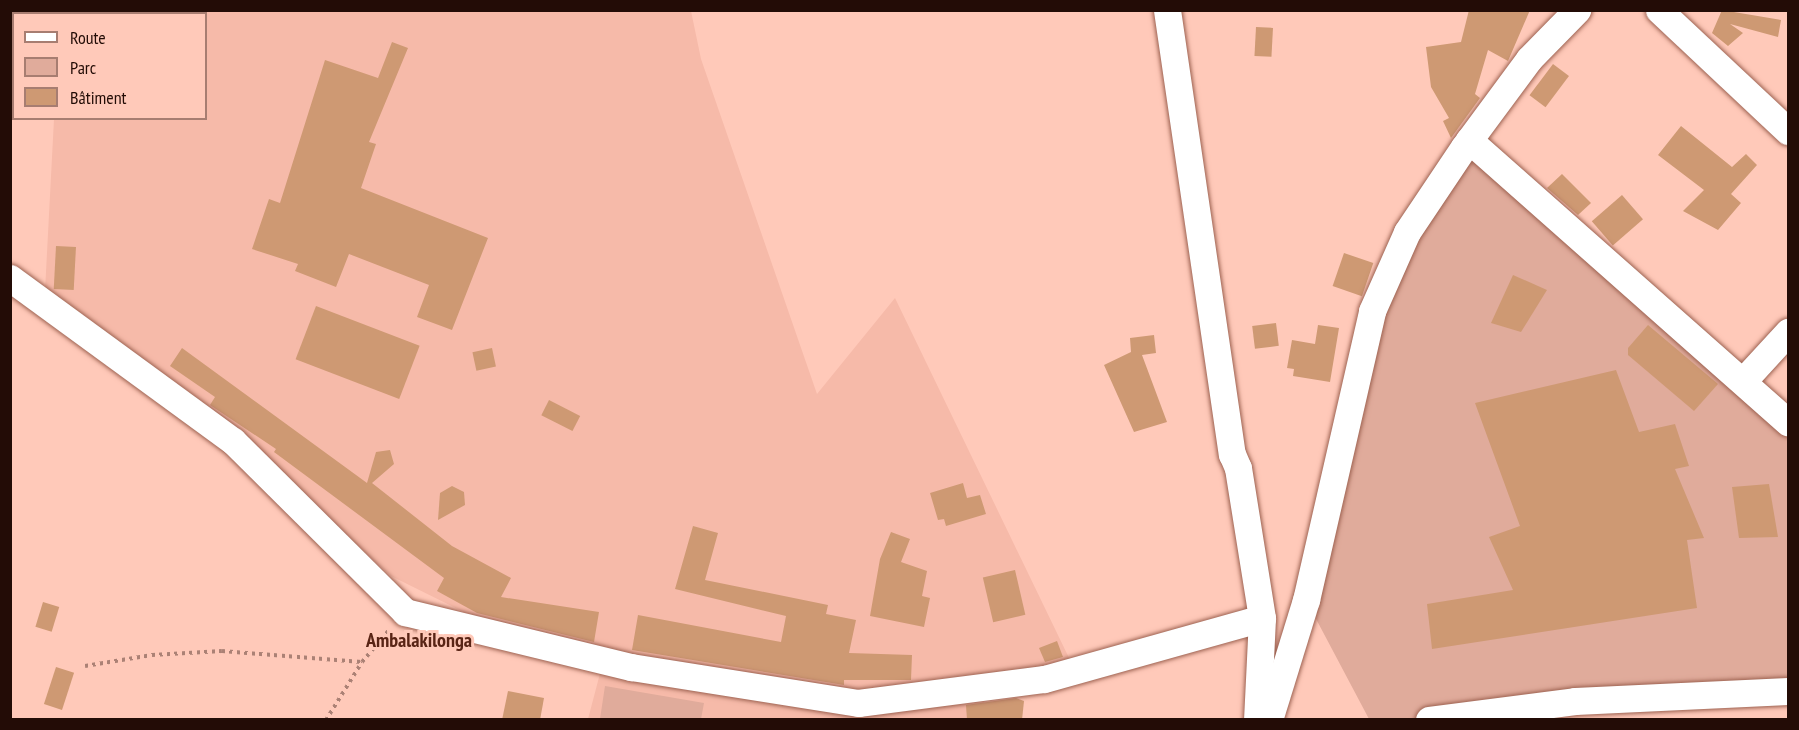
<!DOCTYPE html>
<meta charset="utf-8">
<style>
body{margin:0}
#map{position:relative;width:1799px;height:730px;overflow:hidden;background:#ffc9b9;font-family:"PT Sans Narrow",sans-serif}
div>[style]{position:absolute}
.built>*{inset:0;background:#f6baa9}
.green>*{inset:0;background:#e0ab9b}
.building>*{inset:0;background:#ce9973;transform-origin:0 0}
.path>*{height:4px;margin-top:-2px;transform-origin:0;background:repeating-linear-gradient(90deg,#ab8175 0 3px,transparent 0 7.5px)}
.roads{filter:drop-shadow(0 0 2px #9d6251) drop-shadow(0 0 2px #9d6251)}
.minor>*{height:27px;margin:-13.5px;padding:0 13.5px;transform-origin:13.5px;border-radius:13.5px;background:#fff}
span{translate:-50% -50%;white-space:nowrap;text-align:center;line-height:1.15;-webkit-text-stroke:6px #ffc9b9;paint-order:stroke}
.neighbourhood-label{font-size:20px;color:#592415;font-weight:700}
.frame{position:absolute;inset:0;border:12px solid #230c06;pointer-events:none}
.legend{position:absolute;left:12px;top:12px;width:195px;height:108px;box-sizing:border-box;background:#ffc9b9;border:2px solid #a77d71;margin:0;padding:8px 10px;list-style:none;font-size:18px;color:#230c06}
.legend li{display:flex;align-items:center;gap:12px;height:30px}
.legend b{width:30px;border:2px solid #a77d71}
</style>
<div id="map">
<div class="built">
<div style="clip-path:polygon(59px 11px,691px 11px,701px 59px,817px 394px,895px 298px,1070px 660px,981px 679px,985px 707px,1019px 719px,588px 719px,607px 647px,492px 626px,391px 576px,237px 435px,45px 291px,54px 119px,206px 118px,206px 14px)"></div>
</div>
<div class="green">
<div style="clip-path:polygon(1464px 147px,1788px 435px,1788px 691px,1575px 701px,1530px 719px,1369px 719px,1306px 600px,1372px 311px)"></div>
<div style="clip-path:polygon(605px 686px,704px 703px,701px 719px,600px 719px)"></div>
</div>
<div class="building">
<div style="clip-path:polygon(1469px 10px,1530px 10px,1508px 61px,1488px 50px,1475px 94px,1480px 98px,1451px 138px,1443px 121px,1449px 118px,1431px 87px,1426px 47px,1461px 42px)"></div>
<div style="clip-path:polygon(1722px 10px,1781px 20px,1778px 37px,1730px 24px,1743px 33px,1728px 46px,1712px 33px)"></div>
<div style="left:1256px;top:27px;width:17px;height:29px;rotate:3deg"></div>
<div style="clip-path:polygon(392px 42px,408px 48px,369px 142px,376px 144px,361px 188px,488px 238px,452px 330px,417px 317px,429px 285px,349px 254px,336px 287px,295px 271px,298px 264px,252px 249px,269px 199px,280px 203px,325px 60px,378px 78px)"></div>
<div style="left:1553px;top:64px;width:20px;height:39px;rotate:37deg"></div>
<div style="clip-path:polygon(1681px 126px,1732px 167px,1746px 154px,1757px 165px,1731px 194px,1741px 203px,1718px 230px,1683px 211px,1704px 190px,1658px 155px)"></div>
<div style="clip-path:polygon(1562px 174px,1591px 203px,1578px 215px,1547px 188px)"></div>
<div style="left:1622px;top:195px;width:32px;height:40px;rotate:49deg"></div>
<div style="left:56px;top:246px;width:20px;height:43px;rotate:3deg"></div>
<div style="left:1344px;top:253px;width:31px;height:35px;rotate:19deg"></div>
<div style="clip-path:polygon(1513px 275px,1547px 290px,1521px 332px,1491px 323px)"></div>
<div style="left:316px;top:306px;width:111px;height:57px;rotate:21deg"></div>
<div style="left:1276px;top:323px;width:23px;height:24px;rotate:83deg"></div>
<div style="clip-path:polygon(1318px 325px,1339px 328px,1330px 382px,1293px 376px,1294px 369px,1287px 368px,1292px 340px,1315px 344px)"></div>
<div style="clip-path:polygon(1648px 325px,1718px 384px,1694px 411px,1628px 355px,1628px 348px)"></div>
<div style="clip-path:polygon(1154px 335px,1156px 353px,1142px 355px,1167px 422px,1134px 432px,1104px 365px,1131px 352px,1130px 338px)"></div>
<div style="clip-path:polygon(182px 348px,367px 483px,376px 452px,390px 450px,394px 464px,372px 483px,452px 546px,511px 578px,501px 597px,599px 612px,594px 642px,477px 613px,437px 591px,444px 578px,274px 452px,276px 449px,210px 405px,215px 397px,170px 366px)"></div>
<div style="left:492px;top:348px;width:19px;height:20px;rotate:78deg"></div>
<div style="clip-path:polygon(1616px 370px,1639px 432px,1675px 424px,1689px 466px,1675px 469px,1704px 538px,1687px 540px,1697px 608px,1432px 649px,1427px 604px,1513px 590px,1489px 537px,1520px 526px,1475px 403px)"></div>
<div style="left:549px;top:400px;width:35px;height:17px;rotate:27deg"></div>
<div style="clip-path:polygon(963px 483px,967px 498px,980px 495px,986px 514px,946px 526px,944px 519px,938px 520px,930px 493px)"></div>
<div style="clip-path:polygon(1769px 484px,1778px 537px,1739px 538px,1732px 487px)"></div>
<div style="clip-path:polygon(452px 486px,464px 492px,465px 505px,438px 520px,440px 493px)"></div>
<div style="clip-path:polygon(693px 526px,718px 533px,705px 580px,828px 605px,826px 614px,856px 620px,849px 653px,912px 655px,911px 680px,844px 680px,844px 685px,632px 650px,638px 615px,781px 642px,786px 616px,675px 589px)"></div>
<div style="clip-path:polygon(891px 532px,910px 539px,901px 562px,927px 571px,922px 596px,930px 598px,924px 627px,870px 616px,880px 559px)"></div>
<div style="left:1015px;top:570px;width:46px;height:33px;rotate:77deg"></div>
<div style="left:43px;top:602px;width:17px;height:26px;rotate:17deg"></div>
<div style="clip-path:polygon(1057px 641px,1063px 657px,1045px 662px,1039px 648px)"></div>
<div style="left:56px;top:667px;width:19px;height:39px;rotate:18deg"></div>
<div style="clip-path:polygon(508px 691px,544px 698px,540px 720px,502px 720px)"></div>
<div style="clip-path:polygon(1016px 698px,1024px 701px,1022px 720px,967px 720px,966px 705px)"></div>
</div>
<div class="path">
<div style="left:85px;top:666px;width:68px;rotate:-9.3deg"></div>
<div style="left:152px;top:655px;width:70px;rotate:-3.3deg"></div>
<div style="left:222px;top:651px;width:140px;rotate:4.5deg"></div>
<div style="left:326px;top:720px;width:68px;rotate:-58.2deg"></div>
<div style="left:362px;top:662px;width:42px;rotate:-49.8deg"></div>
</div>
<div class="roads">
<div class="minor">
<div style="left:1167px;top:10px;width:449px;rotate:81.7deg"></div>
<div style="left:1232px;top:454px;width:15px;rotate:67deg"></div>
<div style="left:1238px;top:468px;width:152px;rotate:80.9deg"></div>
<div style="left:1262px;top:618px;width:102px;rotate:92.8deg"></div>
<div style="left:1659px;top:10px;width:177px;rotate:43.2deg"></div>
<div style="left:1469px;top:140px;width:426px;rotate:41.5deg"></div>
<div style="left:10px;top:278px;width:276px;rotate:36.2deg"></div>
<div style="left:233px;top:441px;width:243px;rotate:44.8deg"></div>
<div style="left:405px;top:612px;width:233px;rotate:13.7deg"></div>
<div style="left:631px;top:667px;width:230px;rotate:9deg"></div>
<div style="left:858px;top:703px;width:188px;rotate:-7.4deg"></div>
<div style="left:1044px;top:679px;width:226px;rotate:-15.6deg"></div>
<div style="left:1743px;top:381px;width:67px;rotate:-47.4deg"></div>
<div style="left:1269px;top:720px;width:126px;rotate:-72.9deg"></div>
<div style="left:1306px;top:600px;width:296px;rotate:-77.1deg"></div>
<div style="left:1372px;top:311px;width:86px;rotate:-66.1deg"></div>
<div style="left:1407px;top:232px;width:102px;rotate:-56.2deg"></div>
<div style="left:1464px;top:147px;width:109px;rotate:-53.5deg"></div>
<div style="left:1529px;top:59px;width:69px;rotate:-45.6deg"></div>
<div style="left:1429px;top:720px;width:147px;rotate:-7.4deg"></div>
<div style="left:1575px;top:701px;width:213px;rotate:-2.7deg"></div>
</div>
</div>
<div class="neighbourhood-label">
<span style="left:419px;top:640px">Ambalakilonga</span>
</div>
<div class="frame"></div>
<ul class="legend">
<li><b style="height:8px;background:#fff"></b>Route</li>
<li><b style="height:16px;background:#e0ab9b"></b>Parc</li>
<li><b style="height:16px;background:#ce9973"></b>Bâtiment</li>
</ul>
</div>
